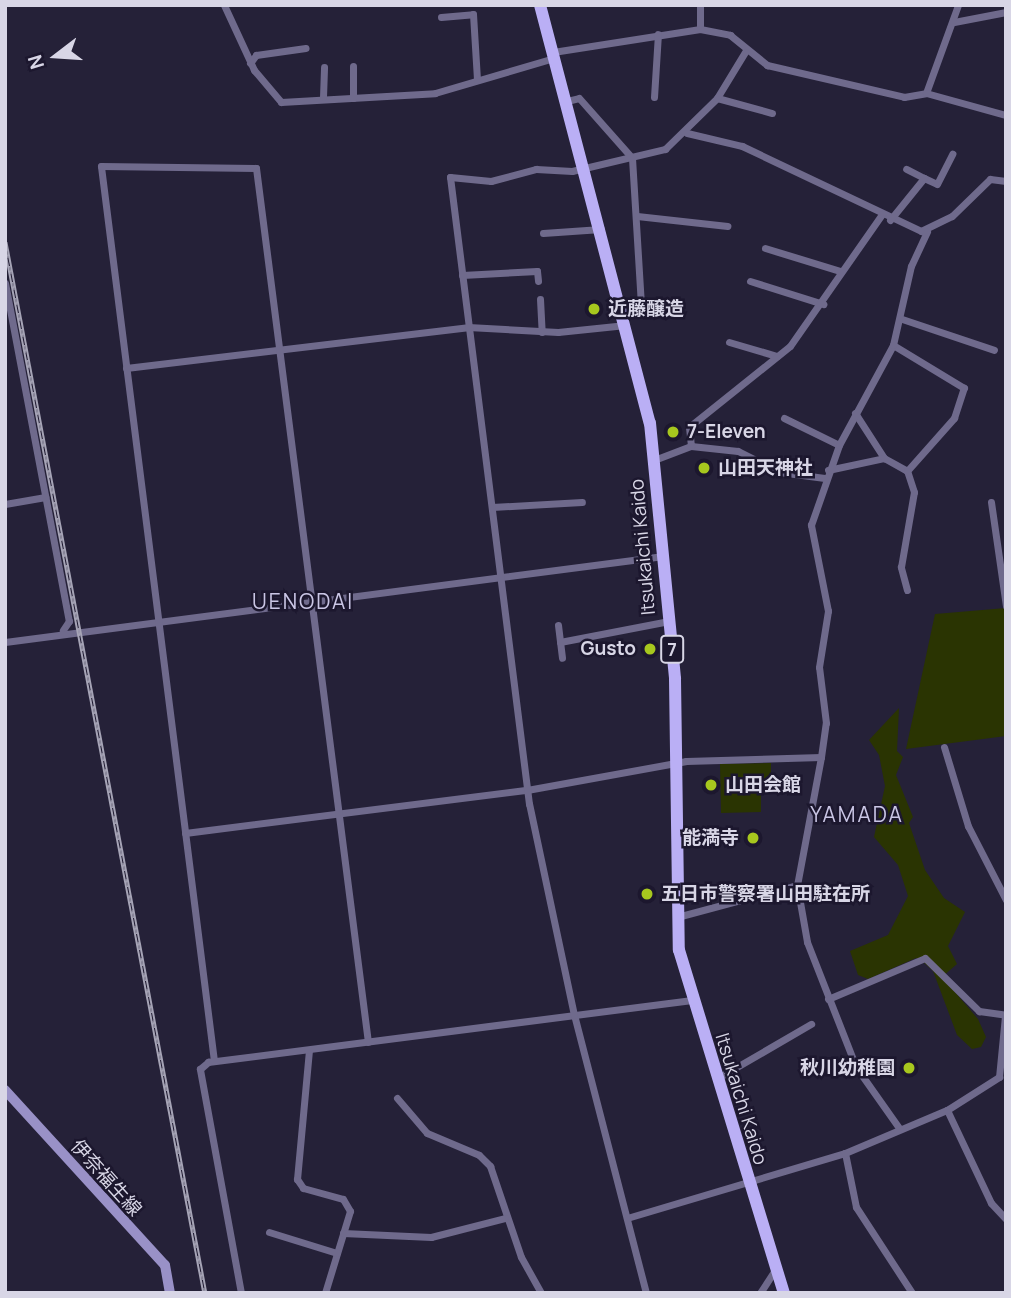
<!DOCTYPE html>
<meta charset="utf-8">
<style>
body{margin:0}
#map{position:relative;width:1011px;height:1298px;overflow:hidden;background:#252138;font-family:Manrope,"Noto Sans JP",sans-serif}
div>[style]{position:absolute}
.green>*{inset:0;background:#2a3402}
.street>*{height:7px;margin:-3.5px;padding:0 3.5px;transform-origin:3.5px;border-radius:3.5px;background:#6f6a8c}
.secondary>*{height:10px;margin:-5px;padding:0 5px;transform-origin:5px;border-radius:5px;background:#9991c7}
.primary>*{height:12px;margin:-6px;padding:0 6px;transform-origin:6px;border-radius:6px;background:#baaff5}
.rail>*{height:5px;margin-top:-2.5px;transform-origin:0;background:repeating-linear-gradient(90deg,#1c172e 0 8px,#a6a4b6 0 16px);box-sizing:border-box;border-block:2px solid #a6a4b6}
.dots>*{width:19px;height:19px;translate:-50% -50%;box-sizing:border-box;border:4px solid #1c172e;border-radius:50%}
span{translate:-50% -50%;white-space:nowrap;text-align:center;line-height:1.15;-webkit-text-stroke:5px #1c172e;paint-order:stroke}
.shield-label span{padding:2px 5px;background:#1c172e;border:2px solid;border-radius:5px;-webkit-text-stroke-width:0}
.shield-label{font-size:18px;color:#d8d6e6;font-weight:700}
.poi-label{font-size:19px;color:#d8d6e6;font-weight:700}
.left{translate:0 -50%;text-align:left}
.right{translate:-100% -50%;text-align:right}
.street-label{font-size:19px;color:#d8d6e6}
.neighbourhood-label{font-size:21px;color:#cac6e5;letter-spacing:2px}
.frame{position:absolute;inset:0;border:7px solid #d8d6e6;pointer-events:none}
.north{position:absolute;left:21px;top:21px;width:70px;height:70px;-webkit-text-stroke:5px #1c172e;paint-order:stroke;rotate:253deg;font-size:19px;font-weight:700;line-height:28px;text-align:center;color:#d8d6e6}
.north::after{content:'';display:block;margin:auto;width:24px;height:32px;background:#d8d6e6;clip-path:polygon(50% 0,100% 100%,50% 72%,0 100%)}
</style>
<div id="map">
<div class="green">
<div style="clip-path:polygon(1006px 608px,1006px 736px,906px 749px,935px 614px)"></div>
<div style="clip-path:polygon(899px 708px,897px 751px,903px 757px,896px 775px,913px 817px,909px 823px,925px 870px,944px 898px,965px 912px,948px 946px,957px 964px,942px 977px,978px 1019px,986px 1037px,981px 1047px,972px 1049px,957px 1035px,933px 971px,923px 962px,916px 958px,868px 979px,858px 975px,850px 951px,888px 935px,908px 896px,898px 865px,874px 837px,885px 786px,879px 755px,869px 740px)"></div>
<div style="clip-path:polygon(771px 763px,771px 786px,761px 787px,761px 812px,721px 813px,720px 764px)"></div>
</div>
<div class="street">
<div style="left:224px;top:5px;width:72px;rotate:65.2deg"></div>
<div style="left:254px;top:70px;width:42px;rotate:49.8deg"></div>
<div style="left:281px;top:102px;width:154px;rotate:-3.3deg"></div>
<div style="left:435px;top:93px;width:124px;rotate:-16.4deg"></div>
<div style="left:441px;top:17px;width:32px;rotate:-5deg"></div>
<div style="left:473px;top:14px;width:66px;rotate:86.5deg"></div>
<div style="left:954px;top:22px;width:53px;rotate:-10.9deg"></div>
<div style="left:700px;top:29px;width:24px;rotate:-90deg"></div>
<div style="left:553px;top:52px;width:149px;rotate:-8.9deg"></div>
<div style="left:700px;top:29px;width:31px;rotate:11deg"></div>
<div style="left:730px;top:35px;width:48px;rotate:39deg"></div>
<div style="left:767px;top:65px;width:141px;rotate:13.1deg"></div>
<div style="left:904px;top:97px;width:22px;rotate:-10deg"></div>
<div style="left:250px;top:63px;width:10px;rotate:-53deg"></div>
<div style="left:256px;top:55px;width:50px;rotate:-8deg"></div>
<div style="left:926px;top:93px;width:94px;rotate:-70deg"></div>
<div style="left:926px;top:93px;width:83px;rotate:15.4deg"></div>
<div style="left:323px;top:97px;width:30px;rotate:-88deg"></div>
<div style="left:654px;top:97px;width:63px;rotate:-86.4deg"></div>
<div style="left:353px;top:98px;width:32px;rotate:-90deg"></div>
<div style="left:717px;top:98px;width:57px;rotate:15.3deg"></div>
<div style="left:567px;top:101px;width:12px;rotate:-14deg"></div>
<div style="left:579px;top:98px;width:80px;rotate:48.5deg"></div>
<div style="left:632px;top:158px;width:148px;rotate:86.5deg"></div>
<div style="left:641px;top:306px;width:18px;rotate:164deg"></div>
<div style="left:687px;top:133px;width:57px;rotate:13.3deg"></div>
<div style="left:742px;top:146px;width:198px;rotate:25.4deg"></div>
<div style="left:921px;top:231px;width:34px;rotate:-26deg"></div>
<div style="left:952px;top:216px;width:53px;rotate:-44.2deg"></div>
<div style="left:990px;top:179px;width:16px;rotate:7deg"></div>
<div style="left:924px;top:178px;width:14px;rotate:25deg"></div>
<div style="left:937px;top:184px;width:34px;rotate:-63deg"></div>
<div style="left:637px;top:216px;width:91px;rotate:6.3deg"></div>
<div style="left:890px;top:220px;width:54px;rotate:-51deg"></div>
<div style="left:924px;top:178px;width:20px;rotate:-153deg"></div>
<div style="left:543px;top:233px;width:58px;rotate:-3.9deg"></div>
<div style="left:765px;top:248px;width:78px;rotate:17deg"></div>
<div style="left:462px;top:275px;width:75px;rotate:-3.1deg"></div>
<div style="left:537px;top:271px;width:10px;rotate:84deg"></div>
<div style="left:750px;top:281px;width:77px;rotate:17.5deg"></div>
<div style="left:5px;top:283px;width:344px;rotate:79.3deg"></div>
<div style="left:69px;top:621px;width:11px;rotate:124deg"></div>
<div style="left:540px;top:299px;width:33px;rotate:87deg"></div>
<div style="left:902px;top:319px;width:97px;rotate:18.6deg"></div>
<div style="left:729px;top:342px;width:50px;rotate:16.3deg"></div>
<div style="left:126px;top:368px;width:344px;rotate:-6.8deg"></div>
<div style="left:468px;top:327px;width:90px;rotate:3.2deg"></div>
<div style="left:558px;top:332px;width:68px;rotate:-5.9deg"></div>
<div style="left:855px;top:413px;width:54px;rotate:57.2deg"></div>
<div style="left:784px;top:418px;width:61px;rotate:26.1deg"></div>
<div style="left:691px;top:446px;width:47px;rotate:6.1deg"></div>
<div style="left:738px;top:451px;width:46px;rotate:27.1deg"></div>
<div style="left:779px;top:472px;width:46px;rotate:7.4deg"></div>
<div style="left:654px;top:460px;width:40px;rotate:-21deg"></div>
<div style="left:691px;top:446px;width:19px;rotate:-96deg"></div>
<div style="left:689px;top:427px;width:129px;rotate:-38.7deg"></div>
<div style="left:790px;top:346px;width:161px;rotate:-55.1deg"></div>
<div style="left:828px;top:470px;width:57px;rotate:-12.1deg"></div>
<div style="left:884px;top:458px;width:26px;rotate:29deg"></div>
<div style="left:907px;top:471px;width:71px;rotate:-48.4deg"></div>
<div style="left:954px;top:418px;width:32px;rotate:-72deg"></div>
<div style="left:964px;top:388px;width:83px;rotate:-148.8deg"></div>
<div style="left:991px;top:502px;width:105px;rotate:81.8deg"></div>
<div style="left:5px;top:504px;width:41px;rotate:-9.9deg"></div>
<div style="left:492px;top:507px;width:90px;rotate:-3.2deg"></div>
<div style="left:907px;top:590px;width:24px;rotate:-105deg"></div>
<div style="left:901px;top:567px;width:76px;rotate:-80.2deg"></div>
<div style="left:914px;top:492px;width:22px;rotate:-108deg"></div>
<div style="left:558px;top:625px;width:33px;rotate:83deg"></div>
<div style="left:5px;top:642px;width:664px;rotate:-7.45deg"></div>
<div style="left:560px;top:642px;width:111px;rotate:-10.9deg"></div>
<div style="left:944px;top:747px;width:83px;rotate:73.1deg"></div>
<div style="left:968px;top:826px;width:83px;rotate:62.8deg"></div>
<div style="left:821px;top:757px;width:130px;rotate:100.6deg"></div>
<div style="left:797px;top:885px;width:58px;rotate:80deg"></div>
<div style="left:807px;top:942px;width:134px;rotate:68.6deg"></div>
<div style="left:856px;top:1067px;width:75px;rotate:54.8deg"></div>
<div style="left:185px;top:833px;width:345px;rotate:-7.2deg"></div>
<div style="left:527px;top:790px;width:162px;rotate:-10.3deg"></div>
<div style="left:686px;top:761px;width:135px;rotate:-1.7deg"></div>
<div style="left:821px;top:757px;width:34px;rotate:-82deg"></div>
<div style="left:826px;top:723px;width:56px;rotate:-97.1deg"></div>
<div style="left:819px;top:667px;width:57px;rotate:-80.9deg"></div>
<div style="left:828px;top:611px;width:88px;rotate:-101.2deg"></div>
<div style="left:811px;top:525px;width:85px;rotate:-70.7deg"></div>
<div style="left:839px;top:445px;width:114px;rotate:-61.6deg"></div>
<div style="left:893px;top:345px;width:81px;rotate:-77.2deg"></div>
<div style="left:911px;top:266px;width:38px;rotate:-65deg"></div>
<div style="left:677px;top:917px;width:124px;rotate:-14.9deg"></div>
<div style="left:828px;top:999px;width:105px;rotate:-22.9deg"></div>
<div style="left:925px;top:958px;width:76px;rotate:44.5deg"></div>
<div style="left:979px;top:1011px;width:27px;rotate:8deg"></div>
<div style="left:309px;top:1050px;width:130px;rotate:95.3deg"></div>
<div style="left:297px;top:1179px;width:11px;rotate:56deg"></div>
<div style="left:303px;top:1188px;width:41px;rotate:15.4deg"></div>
<div style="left:343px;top:1199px;width:14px;rotate:60deg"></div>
<div style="left:350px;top:1211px;width:86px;rotate:107deg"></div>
<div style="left:214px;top:1061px;width:902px;rotate:-97.2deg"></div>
<div style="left:101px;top:166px;width:155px;rotate:0.7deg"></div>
<div style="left:256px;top:168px;width:881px;rotate:82.7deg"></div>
<div style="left:716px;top:1079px;width:110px;rotate:-30.1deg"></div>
<div style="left:397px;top:1098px;width:46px;rotate:49.4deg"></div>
<div style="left:427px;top:1133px;width:56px;rotate:22.9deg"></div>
<div style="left:479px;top:1155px;width:16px;rotate:45deg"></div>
<div style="left:490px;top:1166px;width:96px;rotate:71.2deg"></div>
<div style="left:521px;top:1257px;width:41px;rotate:60.9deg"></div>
<div style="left:947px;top:1110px;width:103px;rotate:64.7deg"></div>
<div style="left:991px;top:1203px;width:22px;rotate:47deg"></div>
<div style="left:845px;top:1153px;width:55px;rotate:78.5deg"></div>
<div style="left:856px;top:1207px;width:103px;rotate:56.9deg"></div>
<div style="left:627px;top:1218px;width:227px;rotate:-16.6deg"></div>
<div style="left:845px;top:1153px;width:111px;rotate:-22.9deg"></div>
<div style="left:947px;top:1110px;width:62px;rotate:-32.4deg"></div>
<div style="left:999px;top:1077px;width:61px;rotate:-84.4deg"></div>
<div style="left:269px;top:1232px;width:71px;rotate:17.2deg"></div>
<div style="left:343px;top:1233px;width:88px;rotate:2.6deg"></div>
<div style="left:431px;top:1237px;width:76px;rotate:-14.4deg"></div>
<div style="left:241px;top:1293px;width:228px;rotate:-100.4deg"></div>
<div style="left:200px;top:1069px;width:11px;rotate:-41deg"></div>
<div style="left:208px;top:1062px;width:488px;rotate:-7.3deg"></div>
<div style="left:646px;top:1293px;width:287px;rotate:-104.5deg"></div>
<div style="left:574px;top:1015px;width:216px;rotate:-102deg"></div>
<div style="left:529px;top:804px;width:632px;rotate:-97.18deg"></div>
<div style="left:450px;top:177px;width:41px;rotate:5.6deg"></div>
<div style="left:491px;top:181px;width:47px;rotate:-14.9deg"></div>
<div style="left:536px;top:169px;width:36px;rotate:3deg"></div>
<div style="left:572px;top:171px;width:96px;rotate:-13.3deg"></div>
<div style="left:665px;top:149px;width:73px;rotate:-44.4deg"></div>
<div style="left:717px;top:98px;width:54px;rotate:-58.7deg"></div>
<div style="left:760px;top:1293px;width:27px;rotate:-57deg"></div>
</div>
<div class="secondary">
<div style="left:5px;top:1090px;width:237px;rotate:47.6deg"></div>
<div style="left:165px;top:1265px;width:28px;rotate:80deg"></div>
</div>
<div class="primary">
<div style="left:540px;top:5px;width:432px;rotate:75.3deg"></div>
<div style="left:650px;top:423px;width:257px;rotate:84.4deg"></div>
<div style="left:675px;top:679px;width:271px;rotate:89.2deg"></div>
<div style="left:679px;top:950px;width:359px;rotate:73deg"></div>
</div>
<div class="rail">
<div style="left:5px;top:242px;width:1070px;rotate:79.23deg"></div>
</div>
<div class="dots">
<div style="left:594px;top:309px;background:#a7c71e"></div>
<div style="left:673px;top:432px;background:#a7c71e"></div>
<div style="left:704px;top:468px;background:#a7c71e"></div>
<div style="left:650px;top:649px;background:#a7c71e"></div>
<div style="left:711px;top:785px;background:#a7c71e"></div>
<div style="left:753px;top:838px;background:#a7c71e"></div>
<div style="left:647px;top:894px;background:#a7c71e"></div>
<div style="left:909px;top:1068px;background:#a7c71e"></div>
</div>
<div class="shield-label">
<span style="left:672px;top:649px">7</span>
</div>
<div class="poi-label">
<span class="left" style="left:608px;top:309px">近藤醸造</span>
<span class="left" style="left:687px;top:432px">7-Eleven</span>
<span class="left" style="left:718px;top:468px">山田天神社</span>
<span class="right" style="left:636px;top:649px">Gusto</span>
<span class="left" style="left:725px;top:785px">山田会館</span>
<span class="right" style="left:739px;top:838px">能満寺</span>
<span class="left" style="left:661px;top:894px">五日市警察署山田駐在所</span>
<span class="right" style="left:895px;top:1068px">秋川幼稚園</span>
</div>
<div class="street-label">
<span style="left:643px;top:547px;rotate:-95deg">Itsukaichi Kaido</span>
<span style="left:741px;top:1099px;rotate:73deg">Itsukaichi Kaido</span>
<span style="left:106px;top:1178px;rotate:48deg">伊奈福生線</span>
</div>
<div class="neighbourhood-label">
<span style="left:303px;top:601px">UENODAI</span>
<span style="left:857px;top:814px">YAMADA</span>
</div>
<div class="frame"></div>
<div class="north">N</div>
</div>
